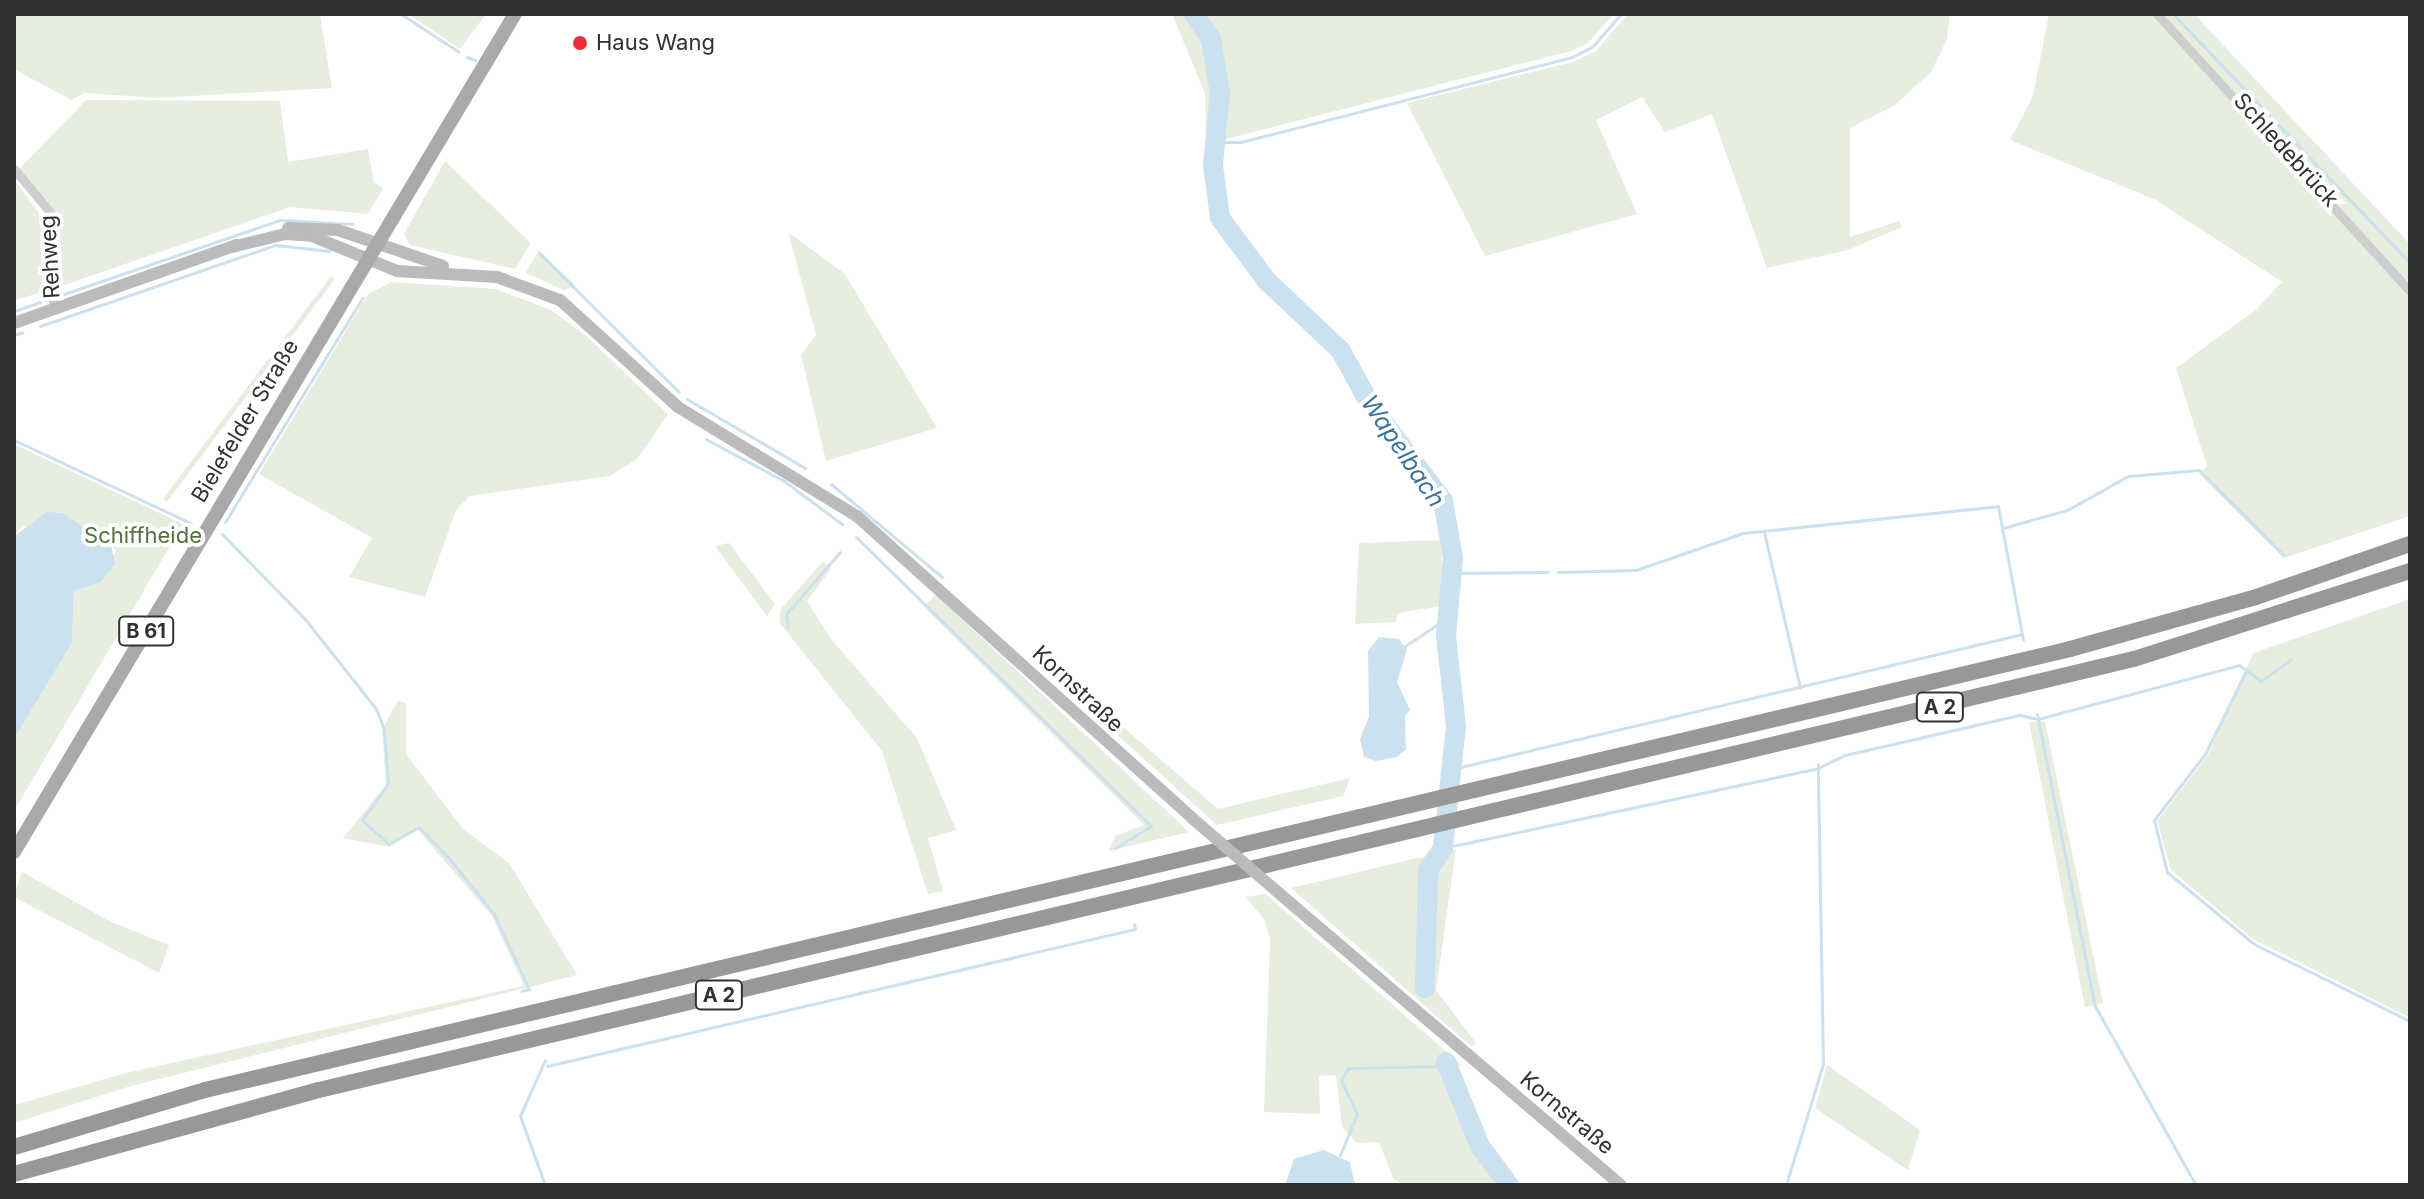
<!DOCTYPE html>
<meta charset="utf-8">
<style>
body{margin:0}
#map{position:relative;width:2424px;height:1199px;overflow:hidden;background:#fff;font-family:Inter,sans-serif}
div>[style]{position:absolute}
.green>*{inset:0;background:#e7eedf;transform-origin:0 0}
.water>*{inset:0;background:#cbe1ef}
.stream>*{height:3px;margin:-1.5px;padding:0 1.5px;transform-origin:1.5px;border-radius:1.5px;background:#cbe1ef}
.river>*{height:20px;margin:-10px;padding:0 10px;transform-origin:10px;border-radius:10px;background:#cbe1ef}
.street>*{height:9px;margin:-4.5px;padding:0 4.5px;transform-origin:4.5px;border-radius:4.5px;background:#cecece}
.secondary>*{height:12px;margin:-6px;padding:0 6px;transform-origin:6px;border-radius:6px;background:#bbb}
.primary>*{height:14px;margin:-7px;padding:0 7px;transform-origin:7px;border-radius:7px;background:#a9a9a9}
.highway>*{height:16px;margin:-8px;padding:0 8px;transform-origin:8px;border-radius:8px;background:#989898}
.secondary-bridge>*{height:12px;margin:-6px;padding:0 6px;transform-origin:6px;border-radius:6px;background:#bbb}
.dots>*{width:22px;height:22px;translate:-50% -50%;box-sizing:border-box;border:4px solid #fff;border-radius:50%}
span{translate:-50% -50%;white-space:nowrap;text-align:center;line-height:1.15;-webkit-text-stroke:8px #fff;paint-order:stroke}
.shield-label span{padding:2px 6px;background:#fff;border:2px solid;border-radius:6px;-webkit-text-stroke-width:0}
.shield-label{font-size:20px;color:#313131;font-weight:700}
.poi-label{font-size:22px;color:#313131}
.left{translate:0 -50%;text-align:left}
.street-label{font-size:22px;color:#313131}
.park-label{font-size:22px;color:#54703c}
.water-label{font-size:24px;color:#3a7498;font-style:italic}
.frame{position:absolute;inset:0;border:16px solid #313131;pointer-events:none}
</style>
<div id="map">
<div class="green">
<div style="clip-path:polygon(14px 14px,320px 14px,332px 88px,158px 98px,85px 93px,71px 100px,14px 69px)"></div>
<div style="clip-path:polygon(408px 14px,486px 14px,460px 49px)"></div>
<div style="clip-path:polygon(1172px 14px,1614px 14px,1588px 43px,1571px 51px,1206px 144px,1205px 93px)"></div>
<div style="clip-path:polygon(1628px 14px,1950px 14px,1947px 39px,1931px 72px,1895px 105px,1850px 128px,1850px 237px,1899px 221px,1902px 227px,1848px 250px,1767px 268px,1712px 114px,1665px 132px,1642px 97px,1596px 120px,1637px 214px,1485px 256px,1407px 103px,1573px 62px,1595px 52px)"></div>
<div style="clip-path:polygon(2049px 14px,2194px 14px,2410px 244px,2410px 516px,2284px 558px,2199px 474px,2207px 466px,2176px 368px,2257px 309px,2282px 282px,2156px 200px,2010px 140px,2033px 96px)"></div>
<div style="clip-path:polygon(86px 100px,280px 101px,288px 162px,368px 149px,374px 182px,383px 189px,368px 214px,290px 207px,53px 289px,54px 211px,19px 169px)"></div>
<div style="clip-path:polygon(445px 161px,531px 243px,515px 269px,410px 245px,404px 234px)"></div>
<div style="clip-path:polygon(14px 180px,46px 222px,41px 292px,14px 301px)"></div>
<div style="clip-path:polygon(788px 232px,845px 274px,937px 428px,826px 461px,801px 355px,816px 335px)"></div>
<div style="clip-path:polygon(539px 250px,576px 286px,564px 290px,526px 273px)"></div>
<div style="left:331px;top:276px;width:5px;height:279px;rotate:37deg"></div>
<div style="clip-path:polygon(391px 282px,496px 289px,551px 310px,585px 335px,668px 414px,637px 459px,610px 476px,470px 496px,456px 510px,425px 597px,349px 577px,372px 538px,259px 474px,368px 294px)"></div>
<div style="clip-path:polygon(14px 444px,183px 524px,14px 811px,14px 739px,72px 643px,74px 591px,101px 582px,116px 550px,85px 525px,23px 526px,14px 536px)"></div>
<div style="clip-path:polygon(1442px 540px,1442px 606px,1398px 613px,1396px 622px,1355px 624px,1359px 543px)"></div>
<div style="clip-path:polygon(729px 543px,775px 604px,767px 616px,715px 546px)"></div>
<div style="clip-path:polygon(823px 561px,831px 569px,807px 601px,830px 638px,917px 738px,956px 830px,928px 838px,943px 891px,928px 894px,882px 751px,779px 622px,781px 609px)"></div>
<div style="clip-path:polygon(936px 595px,1189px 832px,1109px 851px,1115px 836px,1144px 825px,923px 606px)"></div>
<div style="clip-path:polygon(2410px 599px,2410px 1018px,2253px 939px,2171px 870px,2157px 821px,2208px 755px,2253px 653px)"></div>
<div style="clip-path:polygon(1036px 652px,1218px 809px,1350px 778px,1343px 796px,1217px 825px,1031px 657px)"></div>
<div style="clip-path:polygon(398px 700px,406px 703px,406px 754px,463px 829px,509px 863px,577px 975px,131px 1086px,14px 1123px,14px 1105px,126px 1073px,524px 986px,492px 916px,416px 828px,389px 847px,343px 838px,386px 785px,382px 730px)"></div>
<div style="clip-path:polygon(2045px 721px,2103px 1003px,2085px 1007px,2029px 722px)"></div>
<div style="clip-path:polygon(1456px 849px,1436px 990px,1476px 1043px,1472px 1047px,1291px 888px)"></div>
<div style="clip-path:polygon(22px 872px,111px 922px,169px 945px,159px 973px,14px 897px)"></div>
<div style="clip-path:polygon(1265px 894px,1461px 1064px,1455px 1071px,1485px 1140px,1518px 1185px,1406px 1185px,1394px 1180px,1379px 1142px,1357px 1143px,1342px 1127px,1336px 1075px,1319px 1076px,1320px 1114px,1264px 1112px,1270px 940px,1265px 921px,1246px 897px)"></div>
<div style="clip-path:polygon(1827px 1065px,1920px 1130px,1908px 1170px,1815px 1108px)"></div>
</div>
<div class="water">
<div style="clip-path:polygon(47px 512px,62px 513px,111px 544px,115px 564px,101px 582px,74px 591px,72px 643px,14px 739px,14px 536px)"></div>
<div style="clip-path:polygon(1379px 637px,1399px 639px,1407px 650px,1397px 682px,1410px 710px,1405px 716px,1406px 749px,1397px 757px,1376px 761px,1364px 757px,1360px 739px,1369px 717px,1368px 651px)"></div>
<div style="clip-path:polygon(1324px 1150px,1350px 1162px,1355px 1185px,1285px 1185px,1294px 1159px)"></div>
</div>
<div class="stream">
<div style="left:401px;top:14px;width:69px;rotate:33.2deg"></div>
<div style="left:2173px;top:14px;width:344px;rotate:46.4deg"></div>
<div style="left:467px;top:57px;width:9px;rotate:21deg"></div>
<div style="left:1217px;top:142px;width:24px"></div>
<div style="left:1241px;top:142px;width:342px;rotate:-14.4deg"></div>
<div style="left:1572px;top:57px;width:22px;rotate:-27deg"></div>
<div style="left:1592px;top:47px;width:44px;rotate:-48.7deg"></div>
<div style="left:539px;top:253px;width:197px;rotate:44.8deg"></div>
<div style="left:55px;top:297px;width:238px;rotate:-18.9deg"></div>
<div style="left:280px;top:220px;width:73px;rotate:3.1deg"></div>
<div style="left:14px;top:311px;width:28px;rotate:-19deg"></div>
<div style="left:40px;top:326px;width:249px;rotate:-19deg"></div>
<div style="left:275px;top:245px;width:55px;rotate:6.2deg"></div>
<div style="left:14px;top:335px;width:9px;rotate:-18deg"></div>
<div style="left:687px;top:399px;width:137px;rotate:30.3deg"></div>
<div style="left:706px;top:439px;width:89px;rotate:28.3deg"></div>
<div style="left:784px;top:481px;width:72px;rotate:36.6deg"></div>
<div style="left:14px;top:440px;width:195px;rotate:25.2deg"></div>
<div style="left:831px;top:484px;width:145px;rotate:40deg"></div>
<div style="left:225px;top:522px;width:263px;rotate:-58.5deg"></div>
<div style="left:2003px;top:528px;width:66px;rotate:-15.7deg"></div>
<div style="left:2067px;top:510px;width:70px;rotate:-29.1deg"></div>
<div style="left:2128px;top:476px;width:71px;rotate:-4.8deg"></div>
<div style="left:2199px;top:470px;width:120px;rotate:45.3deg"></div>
<div style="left:1764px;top:532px;width:160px;rotate:77deg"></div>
<div style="left:222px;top:534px;width:119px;rotate:45.7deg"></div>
<div style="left:305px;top:619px;width:115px;rotate:51.7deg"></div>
<div style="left:376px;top:709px;width:22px;rotate:68deg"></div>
<div style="left:384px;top:729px;width:55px;rotate:85.8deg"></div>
<div style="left:388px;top:784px;width:44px;rotate:125.8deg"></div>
<div style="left:362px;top:820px;width:36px;rotate:42deg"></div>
<div style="left:389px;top:844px;width:34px;rotate:-30deg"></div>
<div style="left:419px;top:827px;width:43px;rotate:45.9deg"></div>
<div style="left:449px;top:858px;width:72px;rotate:51.2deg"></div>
<div style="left:494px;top:914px;width:83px;rotate:65deg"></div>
<div style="left:529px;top:989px;width:8px;rotate:166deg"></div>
<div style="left:856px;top:537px;width:413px;rotate:44.4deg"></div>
<div style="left:1151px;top:826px;width:42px;rotate:148.6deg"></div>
<div style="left:1558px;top:572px;width:78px;rotate:-1.5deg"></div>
<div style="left:1636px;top:570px;width:113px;rotate:-19.1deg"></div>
<div style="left:1743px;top:533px;width:256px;rotate:-6deg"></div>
<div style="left:1998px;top:506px;width:136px;rotate:79.4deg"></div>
<div style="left:1452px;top:573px;width:96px;rotate:-0.6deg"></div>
<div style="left:788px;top:627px;width:13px;rotate:-99deg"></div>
<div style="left:786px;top:614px;width:82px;rotate:-48.9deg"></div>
<div style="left:1405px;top:646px;width:50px;rotate:-33.7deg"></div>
<div style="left:2246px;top:671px;width:93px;rotate:116.3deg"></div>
<div style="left:2205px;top:754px;width:83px;rotate:127.7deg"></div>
<div style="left:2154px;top:820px;width:54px;rotate:76deg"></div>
<div style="left:2167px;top:872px;width:113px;rotate:39.6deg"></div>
<div style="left:2254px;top:944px;width:174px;rotate:26.3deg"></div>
<div style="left:2037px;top:714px;width:298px;rotate:78.8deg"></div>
<div style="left:2095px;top:1006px;width:206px;rotate:60.6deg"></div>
<div style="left:1452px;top:769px;width:586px;rotate:-13.32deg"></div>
<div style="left:1443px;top:848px;width:383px;rotate:-12deg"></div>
<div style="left:1818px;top:768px;width:30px;rotate:-26deg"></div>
<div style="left:1845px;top:755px;width:180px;rotate:-12.9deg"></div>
<div style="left:2020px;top:715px;width:18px;rotate:13deg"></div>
<div style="left:2038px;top:719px;width:208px;rotate:-15deg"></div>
<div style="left:2239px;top:665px;width:27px;rotate:36deg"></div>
<div style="left:2261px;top:681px;width:37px;rotate:-36deg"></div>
<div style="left:545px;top:1060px;width:61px;rotate:114.1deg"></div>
<div style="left:520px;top:1116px;width:73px;rotate:70.1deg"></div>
<div style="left:547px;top:1066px;width:604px;rotate:-13.12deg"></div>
<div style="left:1135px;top:929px;width:5px;rotate:-101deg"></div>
<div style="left:1340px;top:1155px;width:44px;rotate:-67.5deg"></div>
<div style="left:1357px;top:1114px;width:38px;rotate:-115deg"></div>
<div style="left:1341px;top:1080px;width:14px;rotate:-60deg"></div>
<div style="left:1348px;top:1068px;width:100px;rotate:-1.1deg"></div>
<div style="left:1786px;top:1185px;width:127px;rotate:-73deg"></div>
<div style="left:1823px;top:1064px;width:300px;rotate:-91deg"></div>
</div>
<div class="river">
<div style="left:1194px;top:14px;width:30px;rotate:56deg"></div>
<div style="left:1211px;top:39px;width:55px;rotate:80.5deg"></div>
<div style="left:1220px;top:93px;width:72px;rotate:95.6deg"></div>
<div style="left:1213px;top:165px;width:53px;rotate:82.5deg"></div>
<div style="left:1220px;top:218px;width:79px;rotate:53.3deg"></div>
<div style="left:1267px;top:281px;width:102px;rotate:43.4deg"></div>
<div style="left:1341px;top:351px;width:63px;rotate:61.4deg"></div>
<div style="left:1371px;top:406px;width:119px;rotate:52.8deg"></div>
<div style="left:1443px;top:501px;width:58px;rotate:80deg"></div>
<div style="left:1453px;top:558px;width:78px;rotate:95.1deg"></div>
<div style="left:1446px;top:636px;width:91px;rotate:83.7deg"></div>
<div style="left:1456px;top:726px;width:123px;rotate:96.1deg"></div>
<div style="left:1443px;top:848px;width:27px;rotate:124deg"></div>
<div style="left:1428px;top:870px;width:118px;rotate:91.5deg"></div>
<div style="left:1446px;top:1062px;width:91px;rotate:68deg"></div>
<div style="left:1480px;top:1146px;width:49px;rotate:53.4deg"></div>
</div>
<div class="street">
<div style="left:2157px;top:14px;width:375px;rotate:47.6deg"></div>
<div style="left:14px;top:169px;width:56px;rotate:50.1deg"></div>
<div style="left:50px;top:212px;width:97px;rotate:88.2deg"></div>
</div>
<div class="secondary">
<div style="left:288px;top:228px;width:50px;rotate:2.3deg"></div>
<div style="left:338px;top:230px;width:111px;rotate:18.9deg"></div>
<div style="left:232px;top:247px;width:55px;rotate:-13.8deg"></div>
<div style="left:285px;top:234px;width:27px;rotate:4deg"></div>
<div style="left:312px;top:236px;width:92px;rotate:22.4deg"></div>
<div style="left:397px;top:271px;width:100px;rotate:3.4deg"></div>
<div style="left:497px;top:277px;width:67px;rotate:20.1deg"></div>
<div style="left:560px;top:300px;width:159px;rotate:42.2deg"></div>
<div style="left:678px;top:407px;width:211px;rotate:31.4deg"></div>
<div style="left:858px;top:517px;width:450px;rotate:42deg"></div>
<div style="left:14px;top:323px;width:236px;rotate:-19.3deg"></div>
<div style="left:1287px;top:900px;width:439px;rotate:40.5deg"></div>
</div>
<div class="primary">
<div style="left:14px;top:852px;width:976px;rotate:-59.13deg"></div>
</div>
<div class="highway">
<div style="left:14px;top:1147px;width:199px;rotate:-16.6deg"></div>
<div style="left:205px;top:1090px;width:1916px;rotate:-13.3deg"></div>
<div style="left:2070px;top:649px;width:193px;rotate:-15.6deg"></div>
<div style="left:2256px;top:597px;width:163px;rotate:-19deg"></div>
<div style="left:14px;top:1174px;width:316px;rotate:-15.4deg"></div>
<div style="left:319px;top:1090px;width:1865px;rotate:-13.36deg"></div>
<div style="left:2134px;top:659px;width:290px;rotate:-17.7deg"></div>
</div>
<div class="secondary-bridge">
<div style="left:1192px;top:818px;width:125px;rotate:40.8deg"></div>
</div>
<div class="dots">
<div style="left:580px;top:43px;background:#ed2e3d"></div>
</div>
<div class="shield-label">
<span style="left:146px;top:631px">B 61</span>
<span style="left:1940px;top:707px">A 2</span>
<span style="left:719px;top:995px">A 2</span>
</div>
<div class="poi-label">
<span class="left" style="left:596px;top:43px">Haus Wang</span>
</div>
<div class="street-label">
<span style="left:2286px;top:150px;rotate:48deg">Schledebrück</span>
<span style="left:50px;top:257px;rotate:-93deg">Rehweg</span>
<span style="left:245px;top:421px;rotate:-59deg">Bielefelder Straße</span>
<span style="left:1078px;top:689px;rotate:43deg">Kornstraße</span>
<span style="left:1567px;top:1113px;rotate:40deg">Kornstraße</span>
</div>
<div class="park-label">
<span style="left:143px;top:536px">Schiffheide</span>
</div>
<div class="water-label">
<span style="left:1403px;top:451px;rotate:56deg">Wapelbach</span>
</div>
<div class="frame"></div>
</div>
